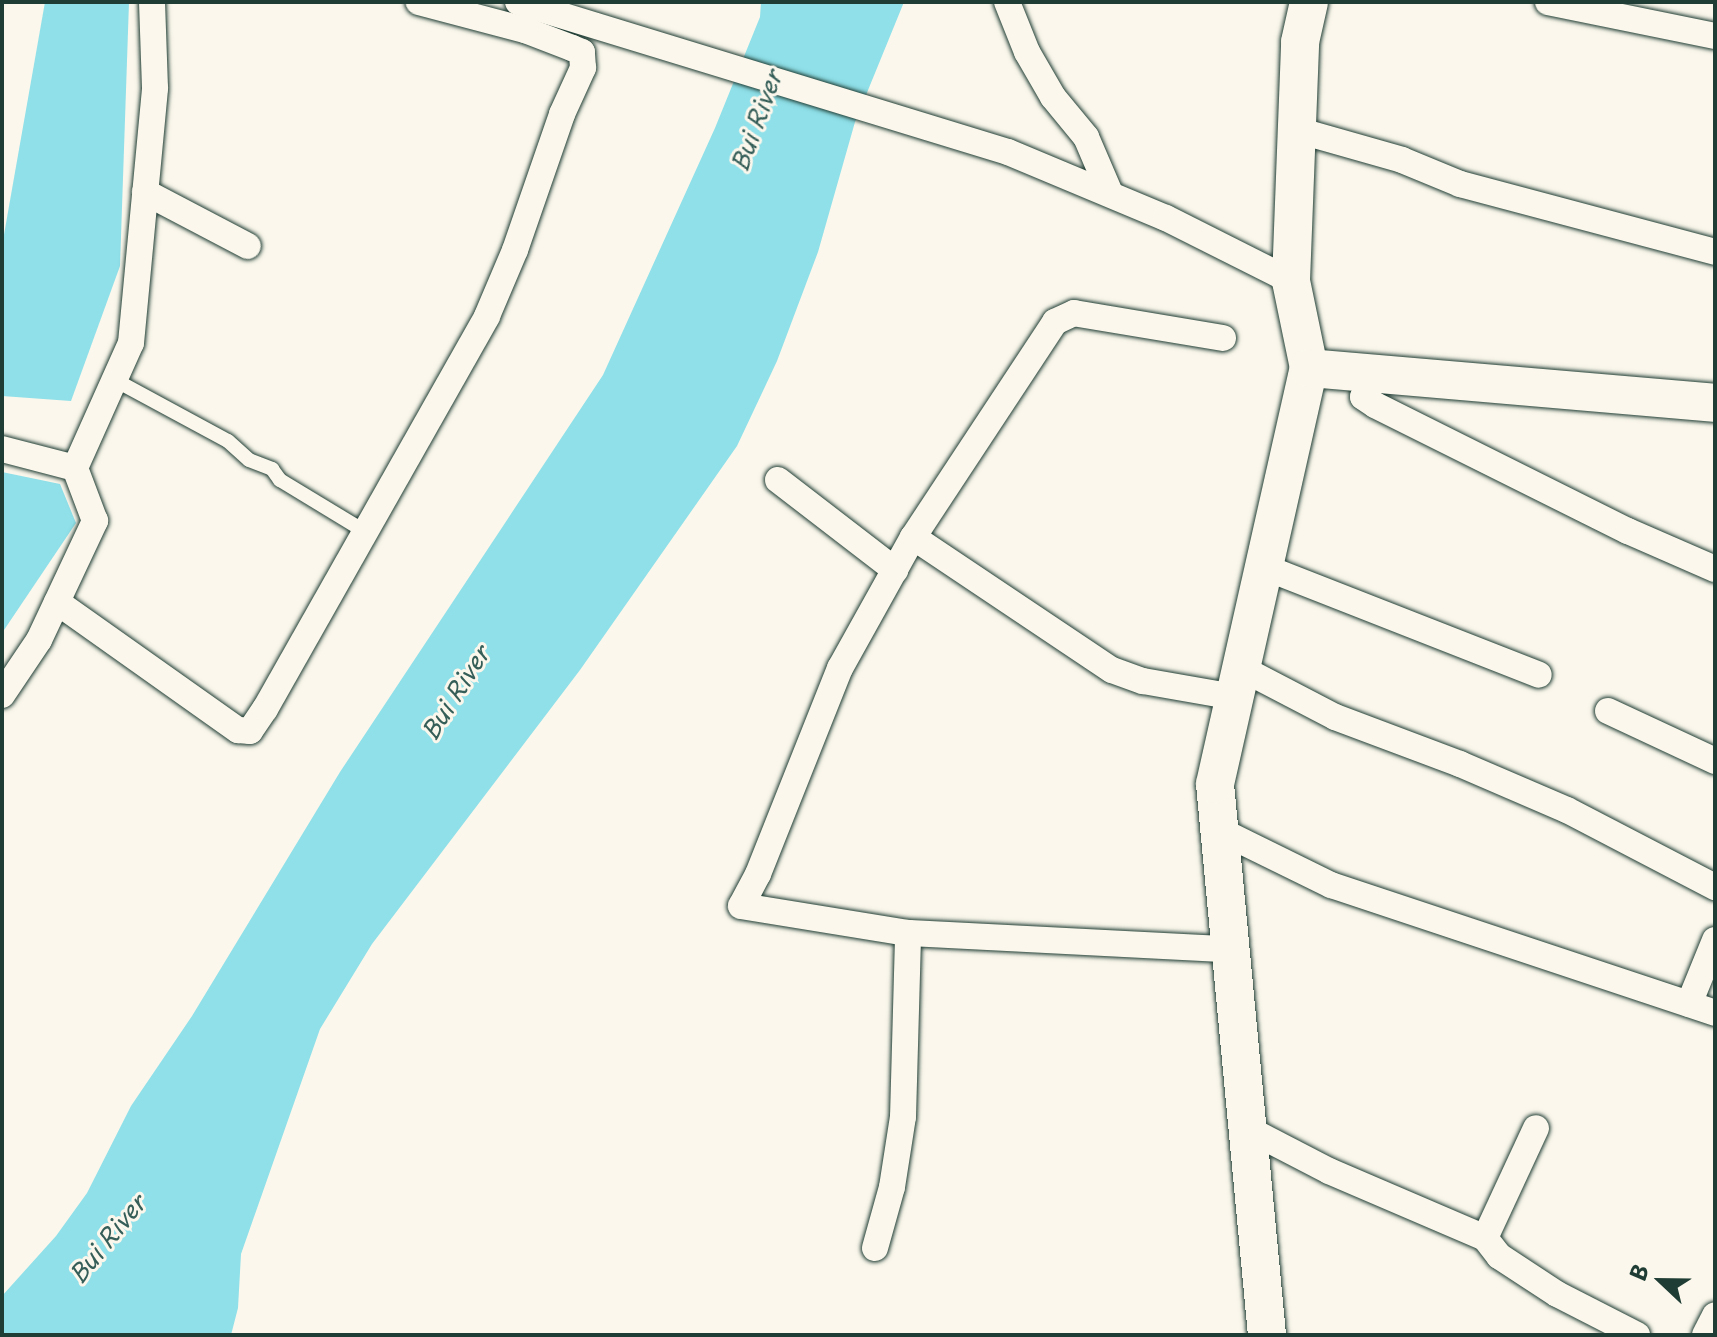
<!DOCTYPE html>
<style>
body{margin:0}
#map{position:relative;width:1717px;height:1337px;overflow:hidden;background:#fbf7ec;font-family:"Playpen Sans",sans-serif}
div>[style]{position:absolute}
.water>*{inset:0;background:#8fe0e9}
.roads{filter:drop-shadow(0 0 2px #1f3d34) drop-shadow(0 0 2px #1f3d34)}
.lane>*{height:14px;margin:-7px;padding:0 7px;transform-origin:7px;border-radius:7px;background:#fbf7ec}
.street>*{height:26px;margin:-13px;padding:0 13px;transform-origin:13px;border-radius:13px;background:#fbf7ec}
.secondary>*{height:38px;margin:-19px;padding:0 19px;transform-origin:19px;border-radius:19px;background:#fbf7ec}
span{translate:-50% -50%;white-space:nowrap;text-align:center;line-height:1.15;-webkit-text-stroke:6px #fbf7ec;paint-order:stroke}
.water-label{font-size:24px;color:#355e58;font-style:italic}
.frame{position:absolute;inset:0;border:4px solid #1f3d34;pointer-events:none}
.north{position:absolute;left:1621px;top:1241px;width:80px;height:80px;-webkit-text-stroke:6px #fbf7ec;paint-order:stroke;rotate:292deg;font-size:22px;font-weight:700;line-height:32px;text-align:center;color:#1f3d34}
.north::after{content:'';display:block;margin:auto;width:28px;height:36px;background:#1f3d34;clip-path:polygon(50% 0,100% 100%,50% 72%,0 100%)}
</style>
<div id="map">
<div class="water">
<div style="clip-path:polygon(45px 2px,129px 2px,120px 266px,71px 401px,2px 396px,2px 246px)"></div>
<div style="clip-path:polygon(761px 2px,904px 2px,855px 122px,818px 252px,777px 361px,737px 446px,580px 670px,372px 944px,320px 1029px,241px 1254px,238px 1308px,231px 1335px,2px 1335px,2px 1296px,56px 1236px,87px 1193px,131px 1106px,192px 1016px,340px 772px,603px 375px,715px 128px,760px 17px)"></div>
<div style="clip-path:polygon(2px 472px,60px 484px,76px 523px,2px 633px)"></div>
</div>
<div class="roads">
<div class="lane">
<div style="left:115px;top:380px;width:128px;rotate:28.4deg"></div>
<div style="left:228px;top:441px;width:28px;rotate:42deg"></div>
<div style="left:249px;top:460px;width:25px;rotate:21deg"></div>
<div style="left:272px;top:469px;width:14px;rotate:54deg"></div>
<div style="left:280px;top:480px;width:100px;rotate:31.2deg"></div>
</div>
<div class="street">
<div style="left:518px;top:2px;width:512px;rotate:17.02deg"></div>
<div style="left:1008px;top:152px;width:171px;rotate:22.7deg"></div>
<div style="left:1166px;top:218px;width:140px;rotate:26.7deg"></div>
<div style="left:1007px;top:2px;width:54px;rotate:68.2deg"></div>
<div style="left:1027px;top:52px;width:52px;rotate:60deg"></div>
<div style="left:1053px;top:97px;width:52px;rotate:50.5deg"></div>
<div style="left:1086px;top:137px;width:61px;rotate:66.8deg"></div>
<div style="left:1548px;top:2px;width:170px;rotate:11.5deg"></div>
<div style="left:1297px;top:130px;width:109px;rotate:15.9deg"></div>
<div style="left:1402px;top:160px;width:63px;rotate:22.5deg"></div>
<div style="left:1460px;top:184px;width:264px;rotate:14.9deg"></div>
<div style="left:145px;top:192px;width:116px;rotate:27.7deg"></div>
<div style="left:1223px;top:338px;width:151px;rotate:-170.5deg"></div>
<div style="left:1074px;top:313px;width:21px;rotate:155deg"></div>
<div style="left:1055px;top:322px;width:258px;rotate:123.4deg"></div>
<div style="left:913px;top:537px;width:150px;rotate:119.1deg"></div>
<div style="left:840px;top:668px;width:222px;rotate:111.7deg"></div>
<div style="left:758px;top:874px;width:36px;rotate:118deg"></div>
<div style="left:741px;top:906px;width:169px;rotate:9.2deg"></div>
<div style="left:908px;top:933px;width:321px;rotate:2.9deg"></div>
<div style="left:1378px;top:373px;width:28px;rotate:122deg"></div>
<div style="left:1363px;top:397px;width:14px;rotate:34deg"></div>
<div style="left:1375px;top:405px;width:283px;rotate:26.5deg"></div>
<div style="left:1628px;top:531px;width:95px;rotate:23.6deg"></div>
<div style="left:2px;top:449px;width:75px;rotate:14.6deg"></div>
<div style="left:778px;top:480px;width:148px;rotate:37.6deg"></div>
<div style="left:913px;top:537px;width:239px;rotate:33.8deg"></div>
<div style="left:1112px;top:670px;width:33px;rotate:20deg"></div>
<div style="left:1143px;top:681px;width:93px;rotate:9.9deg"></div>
<div style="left:1264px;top:567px;width:295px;rotate:21.4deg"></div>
<div style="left:57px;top:602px;width:222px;rotate:35.3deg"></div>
<div style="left:238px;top:730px;width:12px;rotate:5deg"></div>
<div style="left:250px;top:731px;width:27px;rotate:-56deg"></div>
<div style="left:265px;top:709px;width:451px;rotate:-60.5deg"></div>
<div style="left:487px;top:316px;width:72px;rotate:-67deg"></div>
<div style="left:515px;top:250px;width:144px;rotate:-70.9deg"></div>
<div style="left:562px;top:114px;width:51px;rotate:-65.5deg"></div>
<div style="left:583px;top:68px;width:16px;rotate:-94deg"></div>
<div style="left:582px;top:52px;width:11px;rotate:-158deg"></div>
<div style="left:572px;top:48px;width:50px;rotate:-159deg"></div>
<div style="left:525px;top:30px;width:110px;rotate:-165.2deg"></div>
<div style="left:1241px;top:668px;width:106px;rotate:27.5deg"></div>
<div style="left:1335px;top:717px;width:134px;rotate:20.6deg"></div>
<div style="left:1460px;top:764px;width:116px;rotate:23.3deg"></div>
<div style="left:1567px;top:810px;width:167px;rotate:27.5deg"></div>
<div style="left:2px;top:695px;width:66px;rotate:-56.1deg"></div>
<div style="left:39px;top:640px;width:132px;rotate:-64.8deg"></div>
<div style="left:95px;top:521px;width:57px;rotate:-110.7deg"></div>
<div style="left:75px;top:468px;width:137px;rotate:-65.9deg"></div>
<div style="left:131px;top:343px;width:256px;rotate:-84.6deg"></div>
<div style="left:155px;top:88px;width:86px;rotate:-92deg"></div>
<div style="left:1608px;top:711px;width:118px;rotate:25deg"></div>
<div style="left:1219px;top:830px;width:125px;rotate:26.2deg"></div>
<div style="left:1331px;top:885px;width:405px;rotate:18.4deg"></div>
<div style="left:1689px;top:1004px;width:69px;rotate:-67.9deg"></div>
<div style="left:1246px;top:1128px;width:93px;rotate:27.4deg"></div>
<div style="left:1329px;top:1171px;width:170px;rotate:23.2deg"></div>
<div style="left:1485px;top:1238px;width:23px;rotate:52deg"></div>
<div style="left:1499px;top:1256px;width:69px;rotate:33.2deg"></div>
<div style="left:1557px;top:1294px;width:90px;rotate:27.1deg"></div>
<div style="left:1485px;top:1238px;width:121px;rotate:-65.1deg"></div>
<div style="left:875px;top:1248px;width:63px;rotate:-74.4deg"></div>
<div style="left:892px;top:1187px;width:71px;rotate:-81.1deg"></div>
<div style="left:903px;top:1117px;width:184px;rotate:-88.4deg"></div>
<div style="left:1705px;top:1335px;width:22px;rotate:-63deg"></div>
</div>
<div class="secondary">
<div style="left:1309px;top:368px;width:89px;rotate:-101.7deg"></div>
<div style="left:1291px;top:281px;width:239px;rotate:-87.8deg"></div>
<div style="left:1300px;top:42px;width:41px;rotate:-77.3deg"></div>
<div style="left:1267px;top:1335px;width:553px;rotate:-95.39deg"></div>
<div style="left:1215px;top:784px;width:426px;rotate:-77.3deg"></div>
<div style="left:1309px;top:368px;width:408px;rotate:4.9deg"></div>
</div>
</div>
<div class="water-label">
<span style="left:756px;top:121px;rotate:-70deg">Bui River</span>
<span style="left:455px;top:693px;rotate:-58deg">Bui River</span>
<span style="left:107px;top:1239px;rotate:-51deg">Bui River</span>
</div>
<div class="frame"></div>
<div class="north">B</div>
</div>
